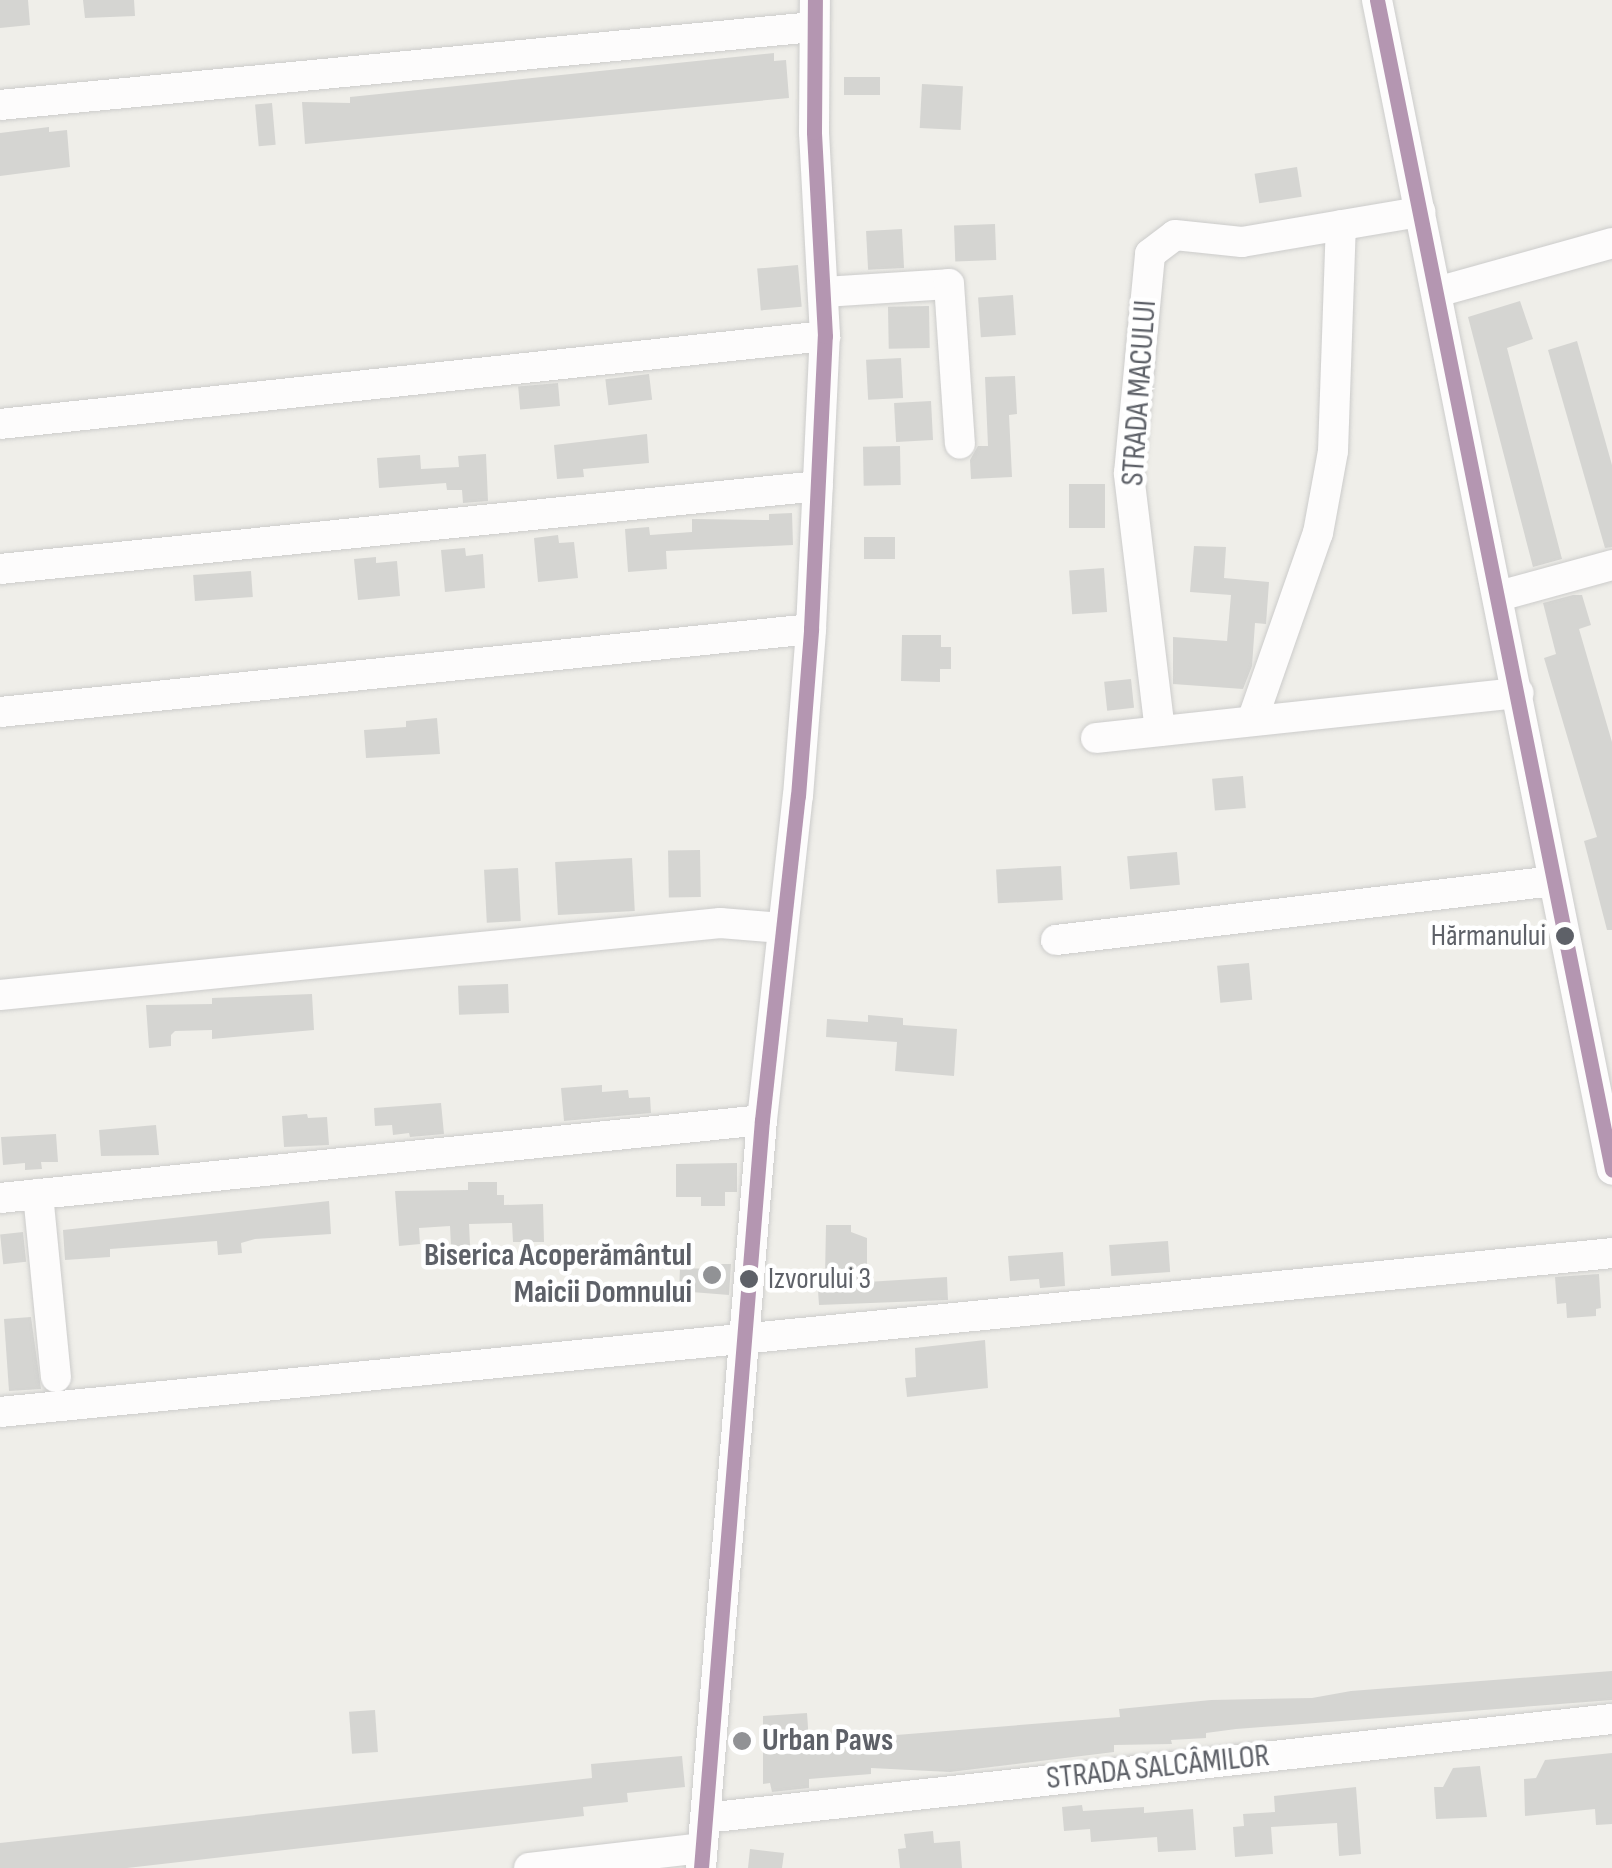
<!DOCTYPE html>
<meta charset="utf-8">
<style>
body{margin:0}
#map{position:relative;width:1612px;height:1868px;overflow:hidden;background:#efeee9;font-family:"Sofia Sans Condensed",sans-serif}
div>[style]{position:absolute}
.building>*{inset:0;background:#d5d5d2;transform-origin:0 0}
.roads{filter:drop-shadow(0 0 2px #cccccb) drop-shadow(0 0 2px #cccccb)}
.minor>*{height:30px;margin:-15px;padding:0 15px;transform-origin:15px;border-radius:15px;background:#fdfcfc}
.bus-1>*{height:15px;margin:-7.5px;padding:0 7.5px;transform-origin:7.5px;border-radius:7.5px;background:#b496b1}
.dots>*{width:28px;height:28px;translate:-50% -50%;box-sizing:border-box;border:5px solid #fff;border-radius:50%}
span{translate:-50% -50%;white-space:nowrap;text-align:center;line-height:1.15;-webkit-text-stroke:9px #fff;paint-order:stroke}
.bus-label{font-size:30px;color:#5e6168}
.right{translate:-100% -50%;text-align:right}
.left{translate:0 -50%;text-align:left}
.street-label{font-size:32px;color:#5e6168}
.poi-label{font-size:32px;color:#5e6168;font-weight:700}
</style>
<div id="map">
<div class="building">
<div style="clip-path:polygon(0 0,28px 0,30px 25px,0 28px)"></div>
<div style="clip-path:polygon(83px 0,134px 0,135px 16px,85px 18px)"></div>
<div style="clip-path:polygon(774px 53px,774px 61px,786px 60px,789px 98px,305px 144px,302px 102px,350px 103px,350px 97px)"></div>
<div style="left:844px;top:77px;width:36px;height:18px"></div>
<div style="left:922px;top:84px;width:41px;height:44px;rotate:3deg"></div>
<div style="left:272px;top:103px;width:42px;height:17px;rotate:85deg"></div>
<div style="clip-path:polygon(49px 127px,49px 132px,67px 130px,70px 167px,0 176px,0 133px)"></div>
<div style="left:1297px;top:167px;width:30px;height:43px;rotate:81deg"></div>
<div style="left:995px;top:224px;width:36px;height:41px;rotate:88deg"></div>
<div style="left:902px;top:229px;width:39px;height:36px;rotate:87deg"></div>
<div style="left:798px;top:265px;width:42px;height:41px;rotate:85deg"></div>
<div style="left:1013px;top:295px;width:40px;height:35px;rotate:86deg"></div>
<div style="clip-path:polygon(1520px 301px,1533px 339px,1507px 348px,1562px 559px,1533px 567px,1468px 317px)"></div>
<div style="left:929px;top:306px;width:42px;height:41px;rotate:89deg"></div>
<div style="clip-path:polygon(1577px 341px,1612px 465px,1612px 547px,1605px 548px,1548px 350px)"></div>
<div style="left:901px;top:358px;width:40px;height:35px;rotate:87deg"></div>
<div style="left:649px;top:374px;width:26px;height:44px;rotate:83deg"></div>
<div style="clip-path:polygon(1015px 376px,1017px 414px,1009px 415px,1012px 477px,971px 479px,970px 460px,978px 446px,988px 446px,985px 377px)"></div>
<div style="left:558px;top:383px;width:23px;height:40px;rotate:85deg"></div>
<div style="left:931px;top:401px;width:39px;height:37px;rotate:87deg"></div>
<div style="clip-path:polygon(647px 434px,649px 463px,583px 469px,584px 477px,557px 479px,554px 445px)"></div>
<div style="left:900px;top:446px;width:39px;height:37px;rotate:89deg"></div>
<div style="clip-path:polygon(486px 454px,488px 501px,463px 503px,462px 490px,447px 490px,446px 483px,379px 488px,377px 458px,420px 455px,421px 469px,459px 467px,458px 456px)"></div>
<div style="left:1069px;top:484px;width:36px;height:44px"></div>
<div style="clip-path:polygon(792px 513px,793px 545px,666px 551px,667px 569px,628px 572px,625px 529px,649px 527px,650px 535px,692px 532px,692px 519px,769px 520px,769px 514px)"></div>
<div style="clip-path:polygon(558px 535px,559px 543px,574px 542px,578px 578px,538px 582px,534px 538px)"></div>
<div style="left:864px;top:537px;width:31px;height:22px"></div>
<div style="clip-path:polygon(1194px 546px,1226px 547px,1224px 578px,1269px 582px,1266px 624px,1255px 623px,1252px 666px,1243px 689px,1173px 684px,1173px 637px,1227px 641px,1231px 595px,1190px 592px)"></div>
<div style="clip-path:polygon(465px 548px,466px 556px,483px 554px,485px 588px,445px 592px,441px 550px)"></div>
<div style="clip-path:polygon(376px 557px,376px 563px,397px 561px,400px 596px,358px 600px,354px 559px)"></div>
<div style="left:1104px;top:568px;width:44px;height:35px;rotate:86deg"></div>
<div style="left:251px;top:571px;width:26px;height:58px;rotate:86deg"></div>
<div style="clip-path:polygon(1573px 595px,1582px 595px,1591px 625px,1579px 629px,1612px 742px,1612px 930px,1607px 930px,1584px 841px,1597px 837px,1544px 658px,1556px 654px,1543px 603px)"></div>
<div style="clip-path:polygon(902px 635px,941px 635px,941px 647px,951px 647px,951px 669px,940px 669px,940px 682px,901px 681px)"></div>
<div style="left:1131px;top:679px;width:29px;height:27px;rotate:84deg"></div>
<div style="clip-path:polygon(437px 718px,440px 754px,366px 758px,364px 730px,406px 727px,406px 721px)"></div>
<div style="left:1243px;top:776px;width:32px;height:31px;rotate:85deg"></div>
<div style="left:700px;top:850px;width:47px;height:32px;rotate:89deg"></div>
<div style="left:1177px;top:852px;width:33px;height:50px;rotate:85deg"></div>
<div style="left:632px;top:858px;width:53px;height:77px;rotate:87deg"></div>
<div style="left:1061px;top:866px;width:34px;height:65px;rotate:87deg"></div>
<div style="left:518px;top:868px;width:53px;height:34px;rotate:87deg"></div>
<div style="left:1249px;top:963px;width:37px;height:32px;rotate:85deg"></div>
<div style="left:508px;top:984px;width:29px;height:50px;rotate:88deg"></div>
<div style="clip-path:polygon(312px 994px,314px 1030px,212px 1039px,212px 1030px,175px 1031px,171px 1035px,171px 1046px,149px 1048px,146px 1005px,212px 1004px,212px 998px)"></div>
<div style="clip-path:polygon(868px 1015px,903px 1018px,903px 1025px,957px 1029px,954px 1076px,895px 1071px,897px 1042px,826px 1037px,827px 1019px,868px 1022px)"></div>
<div style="clip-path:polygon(602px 1085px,602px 1092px,628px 1090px,629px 1098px,650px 1097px,651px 1113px,564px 1121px,561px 1088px)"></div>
<div style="clip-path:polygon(441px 1103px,444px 1134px,410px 1137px,409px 1133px,393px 1135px,392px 1125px,375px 1126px,374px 1108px)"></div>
<div style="clip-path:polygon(307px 1114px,308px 1118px,327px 1117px,329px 1145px,284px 1147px,282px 1116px)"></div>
<div style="clip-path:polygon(156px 1125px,159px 1155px,101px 1156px,99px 1130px)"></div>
<div style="clip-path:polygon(56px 1134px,58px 1162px,41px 1162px,42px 1169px,25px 1170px,25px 1163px,3px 1165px,1px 1137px)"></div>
<div style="clip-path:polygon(737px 1163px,737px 1192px,725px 1192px,725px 1206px,701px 1206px,701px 1197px,676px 1197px,676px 1164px)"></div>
<div style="clip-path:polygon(468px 1182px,497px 1182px,497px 1195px,504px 1195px,504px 1205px,543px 1204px,544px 1242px,513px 1242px,512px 1223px,469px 1224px,471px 1266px,452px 1267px,450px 1226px,419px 1228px,420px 1244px,399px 1246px,395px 1191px,468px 1190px)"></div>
<div style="clip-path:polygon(329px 1201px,331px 1234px,255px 1239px,241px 1243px,242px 1253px,218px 1255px,217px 1241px,110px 1249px,110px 1257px,65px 1260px,63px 1230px)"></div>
<div style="clip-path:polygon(826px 1225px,851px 1225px,851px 1232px,867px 1238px,867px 1282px,947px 1277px,948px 1300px,819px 1305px,817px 1276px,825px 1276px)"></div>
<div style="left:23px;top:1232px;width:30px;height:23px;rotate:84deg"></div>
<div style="left:1168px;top:1241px;width:31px;height:59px;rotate:86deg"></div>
<div style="clip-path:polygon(1063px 1252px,1065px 1286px,1040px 1288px,1039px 1279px,1010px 1281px,1008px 1256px)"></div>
<div style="clip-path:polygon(715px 1264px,731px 1264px,729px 1295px,679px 1291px,680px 1268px,715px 1269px)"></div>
<div style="clip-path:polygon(1599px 1274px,1601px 1308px,1596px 1309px,1596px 1316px,1567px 1318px,1566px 1303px,1557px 1304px,1555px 1277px)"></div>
<div style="clip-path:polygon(31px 1317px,41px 1389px,9px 1391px,4px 1319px)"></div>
<div style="clip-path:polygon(985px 1340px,988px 1388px,907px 1397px,905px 1378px,916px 1377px,915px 1348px)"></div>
<div style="clip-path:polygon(1612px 1671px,1612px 1700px,1236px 1729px,1206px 1733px,1206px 1738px,1171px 1740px,1172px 1744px,1114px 1745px,1114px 1752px,950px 1772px,871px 1768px,871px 1774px,809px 1779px,809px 1788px,772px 1792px,770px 1783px,763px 1784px,763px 1716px,807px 1713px,809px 1742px,1120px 1717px,1119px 1709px,1211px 1700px,1312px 1698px,1351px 1691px)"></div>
<div style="left:375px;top:1710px;width:42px;height:26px;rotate:86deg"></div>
<div style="clip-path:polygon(1612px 1753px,1612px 1824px,1596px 1825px,1595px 1809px,1525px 1816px,1524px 1779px,1536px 1778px,1545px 1760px)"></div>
<div style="clip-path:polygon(682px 1756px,685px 1787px,627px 1793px,628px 1802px,583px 1807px,584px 1816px,127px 1868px,0 1868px,0 1843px,592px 1778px,591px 1764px)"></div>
<div style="clip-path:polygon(1480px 1766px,1487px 1817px,1436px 1819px,1434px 1787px,1443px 1787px,1453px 1768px)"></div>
<div style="clip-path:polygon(1356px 1787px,1361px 1854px,1339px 1856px,1337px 1823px,1271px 1827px,1273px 1854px,1235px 1857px,1233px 1827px,1244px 1826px,1243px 1814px,1275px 1812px,1274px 1796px)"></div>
<div style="clip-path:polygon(1082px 1805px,1083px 1811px,1144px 1807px,1144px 1813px,1193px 1809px,1196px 1850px,1158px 1852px,1157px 1837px,1091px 1842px,1090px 1829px,1064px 1831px,1062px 1807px)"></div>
<div style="clip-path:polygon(933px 1831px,934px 1843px,960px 1841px,962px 1868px,900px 1868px,898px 1849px,906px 1848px,904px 1834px)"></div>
<div style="clip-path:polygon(750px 1849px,784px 1853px,782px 1868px,748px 1868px)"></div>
</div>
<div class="roads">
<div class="minor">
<div style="left:1377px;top:0;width:1193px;rotate:78.64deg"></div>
<div style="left:0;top:105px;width:817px;rotate:-5.48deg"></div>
<div style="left:823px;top:292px;width:126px;rotate:-3.6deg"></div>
<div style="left:949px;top:284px;width:160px;rotate:86.1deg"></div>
<div style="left:1437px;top:292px;width:182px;rotate:-15.6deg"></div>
<div style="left:0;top:424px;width:830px;rotate:-6.09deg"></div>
<div style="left:0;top:569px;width:822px;rotate:-5.79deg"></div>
<div style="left:1499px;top:596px;width:117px;rotate:-15.3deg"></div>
<div style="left:0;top:712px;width:815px;rotate:-5.84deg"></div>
<div style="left:1252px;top:721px;width:199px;rotate:-70.7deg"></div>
<div style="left:1318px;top:533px;width:83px;rotate:-79.6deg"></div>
<div style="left:1333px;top:451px;width:226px;rotate:-88deg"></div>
<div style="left:1160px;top:731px;width:260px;rotate:-96.9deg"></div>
<div style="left:1129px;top:473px;width:220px;rotate:-84.5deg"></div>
<div style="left:1150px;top:254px;width:31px;rotate:-37deg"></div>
<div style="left:1175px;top:235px;width:67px;rotate:6deg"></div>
<div style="left:1242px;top:242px;width:181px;rotate:-9.6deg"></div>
<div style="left:1096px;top:738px;width:425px;rotate:-6.1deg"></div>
<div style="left:1056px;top:940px;width:501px;rotate:-6.76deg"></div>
<div style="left:0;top:995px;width:724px;rotate:-5.71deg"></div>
<div style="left:720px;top:923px;width:62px;rotate:4.6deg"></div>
<div style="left:38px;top:1194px;width:184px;rotate:84.4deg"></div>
<div style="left:0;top:1198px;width:766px;rotate:-5.84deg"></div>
<div style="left:0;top:1412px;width:1620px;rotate:-5.63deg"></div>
<div style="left:705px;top:1818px;width:912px;rotate:-6.23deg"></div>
<div style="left:529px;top:1868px;width:174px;rotate:-6.6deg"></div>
<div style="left:701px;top:1868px;width:750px;rotate:-85.34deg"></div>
<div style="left:762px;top:1120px;width:326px;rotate:-83.7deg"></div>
<div style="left:798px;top:796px;width:168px;rotate:-85.5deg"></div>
<div style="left:811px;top:629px;width:293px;rotate:-87.3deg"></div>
<div style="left:825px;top:336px;width:204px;rotate:-93.1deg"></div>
<div style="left:814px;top:132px;width:132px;rotate:-89.6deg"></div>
</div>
</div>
<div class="bus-1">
<div style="left:1377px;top:0;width:1193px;rotate:78.64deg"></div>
<div style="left:701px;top:1868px;width:750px;rotate:-85.34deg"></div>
<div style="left:762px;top:1120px;width:326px;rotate:-83.7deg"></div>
<div style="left:798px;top:796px;width:168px;rotate:-85.5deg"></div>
<div style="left:811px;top:629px;width:293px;rotate:-87.3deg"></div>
<div style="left:825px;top:336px;width:204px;rotate:-93.1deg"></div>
<div style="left:814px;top:132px;width:132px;rotate:-89.6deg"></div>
</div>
<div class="dots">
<div style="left:1565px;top:936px;background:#5e6168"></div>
<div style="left:712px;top:1275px;background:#919295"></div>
<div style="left:749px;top:1279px;background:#5e6168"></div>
<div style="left:742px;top:1741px;background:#919295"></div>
</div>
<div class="bus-label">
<span class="right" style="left:1546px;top:936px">Hărmanului</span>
<span class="left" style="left:768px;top:1279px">Izvorului 3</span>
</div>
<div class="street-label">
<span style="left:1140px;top:393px;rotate:-86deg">STRADA MACULUI</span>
<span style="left:1158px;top:1768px;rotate:-6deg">STRADA SALCÂMILOR</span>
</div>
<div class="poi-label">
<span class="right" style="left:692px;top:1275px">Biserica Acoperământul<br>Maicii Domnului</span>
<span class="left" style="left:762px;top:1741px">Urban Paws</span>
</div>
</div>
